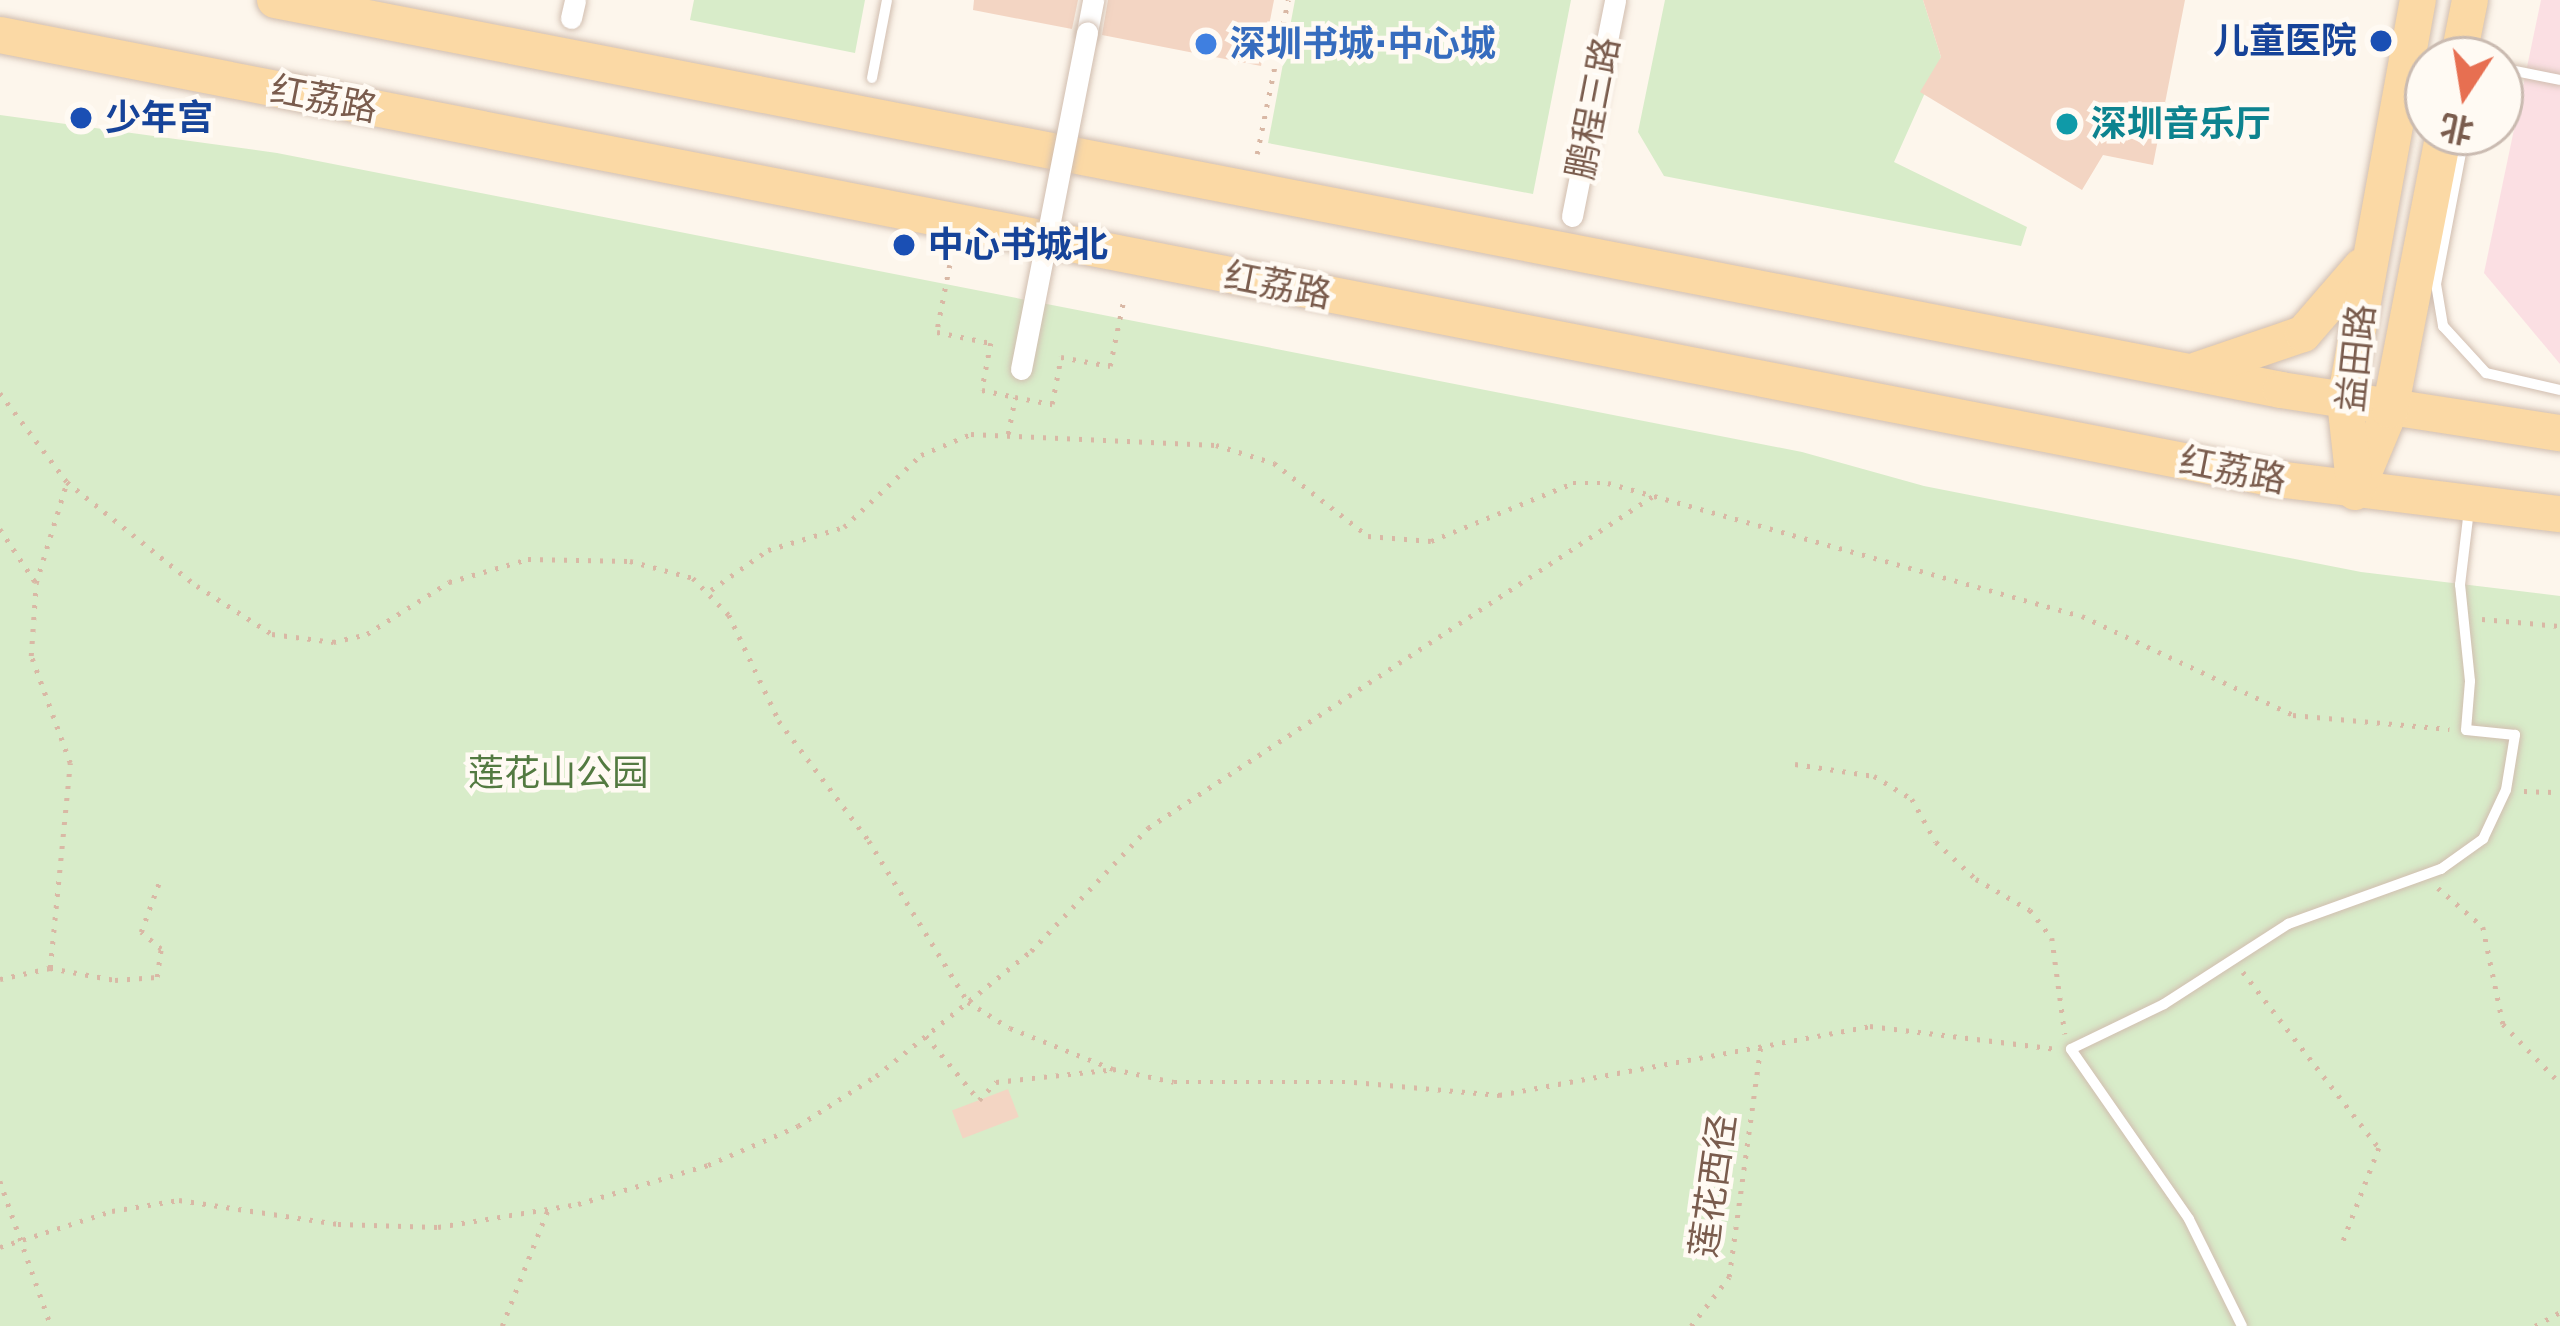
<!DOCTYPE html>
<meta charset="utf-8">
<style>
body{margin:0}
#map{position:relative;width:2560px;height:1326px;overflow:hidden;background:#fdf6ec;font-family:"DejaVu Sans","Noto Sans SC",sans-serif}
div>[style]{position:absolute}
.medical>*{inset:0;background:#fbdfe3}
.green>*{inset:0;background:#d8ecc9}
.building>*{inset:0;background:#f3d5c3;transform-origin:0 0}
.path>*{height:4.5px;margin-top:-2.25px;transform-origin:0;background:repeating-linear-gradient(90deg,#d9b8a5 0 3px,transparent 0 12px)}
.roads{filter:drop-shadow(0 0 3px #d1beb0) drop-shadow(0 0 3px #d1beb0)}
.lane>*{height:10px;margin:-5px;padding:0 5px;transform-origin:5px;border-radius:5px;background:#fff}
.street>*{height:21px;margin:-10.5px;padding:0 10.5px;transform-origin:10.5px;border-radius:10.5px;background:#fff}
.primary>*{height:36px;margin:-18px;padding:0 18px;transform-origin:18px;border-radius:18px;background:#fbd9a5}
.bridges{filter:drop-shadow(0 0 3px #d1beb0) drop-shadow(0 0 3px #d1beb0)}
.street-bridge>*{height:21px;margin:-10.5px;padding:0 10.5px;transform-origin:10.5px;border-radius:10.5px;background:#fff}
.dots>*{width:33px;height:33px;translate:-50% -50%;box-sizing:border-box;border:6px solid #fffaf3;border-radius:50%}
span{translate:-50% -50%;white-space:nowrap;text-align:center;line-height:1.15;-webkit-text-stroke:9px #fffaf3;paint-order:stroke}
.transit-label{font-size:36px;color:#164399;font-weight:700}
.right{translate:-100% -50%;text-align:right}
.left{translate:0 -50%;text-align:left}
.shop-label{font-size:36px;color:#366cbe;font-weight:700}
.street-label{font-size:36px;color:#7a5c4d}
.culture-label{font-size:36px;color:#0d838f;font-weight:700}
.park-label{font-size:36px;color:#537a41}
.north{position:absolute;left:2404px;top:36px;width:120px;height:120px;box-sizing:border-box;background:#fffaf3;border:3px solid #cabbb1;border-radius:50%;rotate:192deg;font-size:33px;font-weight:700;line-height:48px;text-align:center;color:#7a5c4d}
.north::after{content:'';display:block;margin:auto;width:42px;height:54px;background:#e76f51;clip-path:polygon(50% 0,100% 100%,50% 72%,0 100%)}
</style>
<div id="map">
<div class="medical">
<div style="clip-path:polygon(2541px 0,2560px 0,2560px 364px,2484px 273px)"></div>
</div>
<div class="green">
<div style="clip-path:polygon(694px 0,865px 0,855px 53px,690px 20px)"></div>
<div style="clip-path:polygon(1295px 0,1571px 0,1533px 194px,1268px 143px)"></div>
<div style="clip-path:polygon(1665px 0,1923px 0,1941px 57px,1894px 162px,2027px 227px,2021px 246px,1664px 176px,1638px 132px)"></div>
<div style="clip-path:polygon(0 115px,277px 153px,1802px 452px,1924px 486px,2361px 572px,2560px 596px,2560px 1326px,0 1326px)"></div>
</div>
<div class="building">
<div style="clip-path:polygon(974px 0,1078px 0,1072px 29px,973px 10px)"></div>
<div style="clip-path:polygon(1108px 0,1274px 0,1261px 66px,1102px 35px)"></div>
<div style="clip-path:polygon(1923px 0,2185px 0,2153px 165px,2103px 155px,2082px 190px,1920px 92px,1941px 57px)"></div>
<div style="left:1008px;top:1089px;width:30px;height:60px;rotate:69deg"></div>
</div>
<div class="path">
<div style="left:1257px;top:154px;width:157px;rotate:-78.6deg"></div>
<div style="left:950px;top:265px;width:68px;rotate:101deg"></div>
<div style="left:937px;top:332px;width:55px;rotate:11.5deg"></div>
<div style="left:991px;top:343px;width:48px;rotate:100.8deg"></div>
<div style="left:982px;top:390px;width:34px;rotate:12deg"></div>
<div style="left:1015px;top:397px;width:38px;rotate:11deg"></div>
<div style="left:1052px;top:404px;width:48px;rotate:-79.2deg"></div>
<div style="left:1061px;top:357px;width:50px;rotate:10.4deg"></div>
<div style="left:1110px;top:366px;width:69px;rotate:-78.4deg"></div>
<div style="left:0;top:393px;width:111px;rotate:53deg"></div>
<div style="left:67px;top:482px;width:166px;rotate:38.7deg"></div>
<div style="left:197px;top:586px;width:89px;rotate:32.6deg"></div>
<div style="left:272px;top:634px;width:62px;rotate:7.5deg"></div>
<div style="left:333px;top:642px;width:35px;rotate:-13deg"></div>
<div style="left:367px;top:634px;width:97px;rotate:-32.4deg"></div>
<div style="left:449px;top:582px;width:82px;rotate:-16.2deg"></div>
<div style="left:528px;top:559px;width:102px;rotate:1.1deg"></div>
<div style="left:630px;top:561px;width:65px;rotate:15.1deg"></div>
<div style="left:693px;top:578px;width:52px;rotate:45.8deg"></div>
<div style="left:729px;top:615px;width:117px;rotate:64.7deg"></div>
<div style="left:779px;top:721px;width:150px;rotate:53.1deg"></div>
<div style="left:869px;top:841px;width:189px;rotate:58.4deg"></div>
<div style="left:968px;top:1002px;width:49px;rotate:31.8deg"></div>
<div style="left:1010px;top:1028px;width:111px;rotate:21.7deg"></div>
<div style="left:1113px;top:1069px;width:62px;rotate:12deg"></div>
<div style="left:1174px;top:1082px;width:180px"></div>
<div style="left:1354px;top:1082px;width:146px;rotate:5.1deg"></div>
<div style="left:1499px;top:1095px;width:377px;rotate:-10.5deg"></div>
<div style="left:1870px;top:1026px;width:188px;rotate:7deg"></div>
<div style="left:1008px;top:434px;width:37px;rotate:-79deg"></div>
<div style="left:0;top:529px;width:65px;rotate:56.3deg"></div>
<div style="left:711px;top:590px;width:70px;rotate:-35.1deg"></div>
<div style="left:768px;top:550px;width:79px;rotate:-16.8deg"></div>
<div style="left:844px;top:527px;width:105px;rotate:-43.1deg"></div>
<div style="left:921px;top:455px;width:54px;rotate:-22.8deg"></div>
<div style="left:971px;top:434px;width:245px;rotate:2.6deg"></div>
<div style="left:1216px;top:445px;width:61px;rotate:17.2deg"></div>
<div style="left:1274px;top:463px;width:119px;rotate:37.8deg"></div>
<div style="left:1368px;top:536px;width:63px;rotate:4.5deg"></div>
<div style="left:1431px;top:541px;width:153px;rotate:-22.2deg"></div>
<div style="left:1573px;top:483px;width:35px"></div>
<div style="left:1608px;top:483px;width:492px;rotate:15.7deg"></div>
<div style="left:2082px;top:616px;width:233px;rotate:25.1deg"></div>
<div style="left:2293px;top:715px;width:157px;rotate:5.1deg"></div>
<div style="left:2482px;top:619px;width:78px;rotate:5.1deg"></div>
<div style="left:1795px;top:764px;width:80px;rotate:8.6deg"></div>
<div style="left:1874px;top:776px;width:44px;rotate:31.2deg"></div>
<div style="left:1912px;top:799px;width:49px;rotate:60.8deg"></div>
<div style="left:1936px;top:842px;width:54px;rotate:42.8deg"></div>
<div style="left:1976px;top:879px;width:62px;rotate:29.9deg"></div>
<div style="left:2030px;top:910px;width:36px;rotate:52deg"></div>
<div style="left:2052px;top:938px;width:97px;rotate:82.3deg"></div>
<div style="left:2524px;top:791px;width:36px;rotate:2deg"></div>
<div style="left:2438px;top:888px;width:60px;rotate:40.9deg"></div>
<div style="left:2483px;top:927px;width:99px;rotate:78.3deg"></div>
<div style="left:2503px;top:1024px;width:82px;rotate:46deg"></div>
<div style="left:50px;top:968px;width:66px;rotate:10.5deg"></div>
<div style="left:115px;top:980px;width:42px;rotate:-4.1deg"></div>
<div style="left:157px;top:977px;width:28px;rotate:-82deg"></div>
<div style="left:161px;top:949px;width:26px;rotate:-140deg"></div>
<div style="left:141px;top:932px;width:55px;rotate:-69.9deg"></div>
<div style="left:2243px;top:972px;width:222px;rotate:52.3deg"></div>
<div style="left:2379px;top:1148px;width:106px;rotate:111deg"></div>
<div style="left:0;top:979px;width:51px;rotate:-12.4deg"></div>
<div style="left:50px;top:968px;width:206px;rotate:-84.4deg"></div>
<div style="left:70px;top:763px;width:114px;rotate:-110deg"></div>
<div style="left:31px;top:656px;width:73px;rotate:-86.1deg"></div>
<div style="left:36px;top:583px;width:102px;rotate:-73deg"></div>
<div style="left:926px;top:1036px;width:83px;rotate:50.4deg"></div>
<div style="left:979px;top:1100px;width:25px;rotate:-47deg"></div>
<div style="left:996px;top:1082px;width:112px;rotate:-6.2deg"></div>
<div style="left:0;top:1181px;width:154px;rotate:70.6deg"></div>
<div style="left:0;top:1247px;width:118px;rotate:-17.8deg"></div>
<div style="left:112px;top:1211px;width:68px;rotate:-9.3deg"></div>
<div style="left:179px;top:1200px;width:161px;rotate:8.6deg"></div>
<div style="left:338px;top:1224px;width:100px;rotate:1.7deg"></div>
<div style="left:438px;top:1227px;width:142px;rotate:-9.3deg"></div>
<div style="left:578px;top:1204px;width:136px;rotate:-16.7deg"></div>
<div style="left:708px;top:1165px;width:98px;rotate:-23.4deg"></div>
<div style="left:798px;top:1126px;width:93px;rotate:-32.7deg"></div>
<div style="left:876px;top:1076px;width:199px;rotate:-38.9deg"></div>
<div style="left:1031px;top:951px;width:170px;rotate:-46.4deg"></div>
<div style="left:1148px;top:828px;width:604px;rotate:-33.32deg"></div>
<div style="left:502px;top:1326px;width:126px;rotate:-68.5deg"></div>
<div style="left:1691px;top:1326px;width:62px;rotate:-52.2deg"></div>
<div style="left:1729px;top:1277px;width:236px;rotate:-82.2deg"></div>
<div style="left:2535px;top:1326px;width:29px;rotate:-29deg"></div>
</div>
<div class="roads">
<div class="lane">
<div style="left:2500px;top:68px;width:61px;rotate:11.3deg"></div>
<div style="left:872px;top:78px;width:79px;rotate:-79.1deg"></div>
<div style="left:2465px;top:132px;width:155px;rotate:100.8deg"></div>
<div style="left:2436px;top:284px;width:43px;rotate:80.5deg"></div>
<div style="left:2443px;top:326px;width:64px;rotate:47.5deg"></div>
<div style="left:2486px;top:373px;width:76px;rotate:12.9deg"></div>
<div style="left:2242px;top:1326px;width:119px;rotate:-116.4deg"></div>
<div style="left:2189px;top:1219px;width:207px;rotate:-124.8deg"></div>
<div style="left:2071px;top:1049px;width:103px;rotate:-25.8deg"></div>
<div style="left:2164px;top:1004px;width:148px;rotate:-32.8deg"></div>
<div style="left:2288px;top:924px;width:163px;rotate:-19.8deg"></div>
<div style="left:2441px;top:869px;width:52px;rotate:-35.5deg"></div>
<div style="left:2483px;top:839px;width:54px;rotate:-64.9deg"></div>
<div style="left:2506px;top:790px;width:56px;rotate:-80.7deg"></div>
<div style="left:2515px;top:735px;width:49px;rotate:-174.2deg"></div>
<div style="left:2466px;top:730px;width:49px;rotate:-85.3deg"></div>
<div style="left:2470px;top:681px;width:97px;rotate:-95.9deg"></div>
<div style="left:2460px;top:585px;width:76px;rotate:-83.2deg"></div>
</div>
<div class="street">
<div style="left:571px;top:18px;width:18px;rotate:-77deg"></div>
<div style="left:1087px;top:32px;width:33px;rotate:-79deg"></div>
<div style="left:1572px;top:216px;width:220px;rotate:-78.7deg"></div>
</div>
<div class="primary">
<div style="left:275px;top:0;width:2044px;rotate:11deg"></div>
<div style="left:2281px;top:390px;width:282px;rotate:8.8deg"></div>
<div style="left:0;top:35px;width:2313px;rotate:11.04deg"></div>
<div style="left:2270px;top:478px;width:292px;rotate:7.1deg"></div>
<div style="left:2458px;top:60px;width:61px;rotate:-78.7deg"></div>
<div style="left:2197px;top:370px;width:112px;rotate:-18.8deg"></div>
<div style="left:2303px;top:334px;width:89px;rotate:-49.1deg"></div>
<div style="left:2357px;top:489px;width:86px;rotate:-67.3deg"></div>
<div style="left:2390px;top:410px;width:283px;rotate:-79deg"></div>
<div style="left:2355px;top:492px;width:92px;rotate:-96.3deg"></div>
<div style="left:2345px;top:401px;width:408px;rotate:-79.7deg"></div>
</div>
</div>
<div class="bridges">
<div class="street-bridge">
<div style="left:1021px;top:369px;width:343px;rotate:-78.9deg"></div>
</div>
</div>
<div class="dots">
<div style="left:2381px;top:41px;background:#1a4fb4"></div>
<div style="left:1206px;top:44px;background:#3f7fe0"></div>
<div style="left:81px;top:118px;background:#1a4fb4"></div>
<div style="left:2067px;top:124px;background:#0f9aa8"></div>
<div style="left:904px;top:245px;background:#1a4fb4"></div>
</div>
<div class="transit-label">
<span class="right" style="left:2357px;top:41px">儿童医院</span>
<span class="left" style="left:105px;top:118px">少年宫</span>
<span class="left" style="left:928px;top:245px">中心书城北</span>
</div>
<div class="shop-label">
<span class="left" style="left:1230px;top:44px">深圳书城·中心城</span>
</div>
<div class="street-label">
<span style="left:324px;top:99px;rotate:11deg">红荔路</span>
<span style="left:1593px;top:108px;rotate:-79deg">鹏程三路</span>
<span style="left:1278px;top:285px;rotate:11deg">红荔路</span>
<span style="left:2356px;top:358px;rotate:-84deg">益田路</span>
<span style="left:2233px;top:470px;rotate:11deg">红荔路</span>
<span style="left:1713px;top:1186px;rotate:-82deg">莲花西径</span>
</div>
<div class="culture-label">
<span class="left" style="left:2091px;top:124px">深圳音乐厅</span>
</div>
<div class="park-label">
<span style="left:558px;top:773px">莲花山公园</span>
</div>
<div class="north">北</div>
</div>
